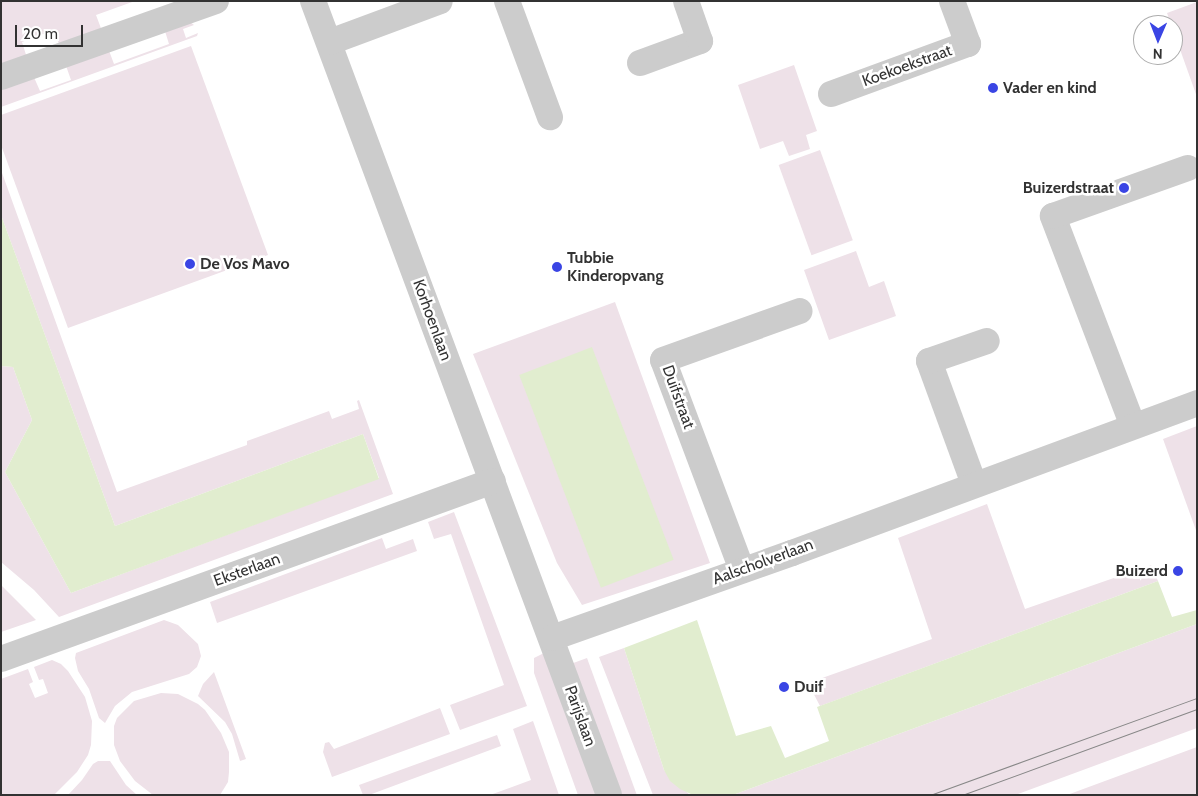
<!DOCTYPE html>
<style>
body{margin:0}
#map{position:relative;width:1198px;height:796px;overflow:hidden;background:#fff;font-family:Cabin,sans-serif}
div>[style]{position:absolute}
.green>*{inset:0;background:#eee1e8;transform-origin:0 0}
.water>*{inset:0;background:#e1edcf;transform-origin:0 0}
.minor>*{height:26px;margin:-13px;padding:0 13px;transform-origin:13px;border-radius:13px;background:#ccc}
.tram>*{height:1px;margin:-0.5px;padding:0 0.5px;transform-origin:0.5px;border-radius:0.5px;background:#878787}
.dots>*{width:14px;height:14px;translate:-50% -50%;box-sizing:border-box;border:2px solid #fff;border-radius:50%}
span{translate:-50% -50%;white-space:nowrap;text-align:center;line-height:1.15;-webkit-text-stroke:5px #fff;paint-order:stroke}
.street-label{font-size:16px;color:#323232}
.poi-label{font-size:16px;color:#323232;font-weight:700}
.left{translate:0 -50%;text-align:left}
.right{translate:-100% -50%;text-align:right}
.frame{position:absolute;inset:0;border:2px solid #323232;pointer-events:none}
.north{position:absolute;left:1133px;top:15px;width:50px;height:50px;box-sizing:border-box;background:#fff;border:1px solid #adadad;border-radius:50%;rotate:181deg;font-size:14px;font-weight:700;line-height:20px;text-align:center;color:#323232}
.north::after{content:'';display:block;margin:auto;width:18px;height:22px;background:#3a45e4;clip-path:polygon(50% 0,100% 100%,50% 72%,0 100%)}
.scale{position:absolute;left:15px;top:25px;width:68px;height:22px;box-sizing:border-box;border:2px solid #323232;border-top:0;padding-left:6px;font-size:15px;line-height:18px;white-space:nowrap;color:#323232;-webkit-text-stroke:4px #fff;paint-order:stroke}
</style>
<div id="map">
<div class="green">
<div style="clip-path:polygon(1px 1px,135px 1px,96px 15px,102px 31px,60px 46px,53px 30px,22px 42px,27px 58px,1px 67px)"></div>
<div style="clip-path:polygon(1197px 2px,1197px 97px,1167px 13px)"></div>
<div style="clip-path:polygon(190px 22px,194px 25px,183px 29px,186px 38px,198px 33px,197px 36px,1px 107px,1px 86px,33px 75px,40px 91px,71px 80px,65px 63px,108px 48px,114px 64px,169px 44px,164px 28px)"></div>
<div style="clip-path:polygon(191px 46px,268px 255px,68px 328px,1px 145px,1px 115px)"></div>
<div style="clip-path:polygon(794px 65px,817px 131px,806px 135px,810px 149px,789px 156px,783px 141px,760px 149px,738px 85px)"></div>
<div style="left:820px;top:150px;width:96px;height:44px;rotate:70deg"></div>
<div style="clip-path:polygon(1px 170px,117px 492px,247px 445px,247px 441px,329px 411px,332px 419px,359px 409px,357px 401px,359px 400px,393px 494px,59px 617px,34px 590px,1px 562px,1px 366px,13px 367px,32px 420px,5px 472px,71px 593px,379px 478px,363px 434px,115px 526px,1px 215px)"></div>
<div style="clip-path:polygon(856px 251px,869px 287px,884px 281px,896px 316px,829px 340px,804px 270px)"></div>
<div style="clip-path:polygon(615px 302px,710px 563px,582px 605px,557px 563px,473px 354px)"></div>
<div style="clip-path:polygon(1197px 426px,1197px 533px,1163px 439px)"></div>
<div style="clip-path:polygon(987px 504px,1025px 609px,1151px 565px,1158px 581px,820px 706px,808px 683px,932px 639px,898px 538px)"></div>
<div style="clip-path:polygon(454px 512px,527px 706px,460px 730px,450px 705px,504px 685px,451px 534px,434px 539px,428px 522px)"></div>
<div style="clip-path:polygon(382px 538px,386px 549px,413px 539px,417px 551px,217px 623px,210px 602px)"></div>
<div style="clip-path:polygon(1px 585px,36px 620px,1px 632px)"></div>
<div style="clip-path:polygon(164px 620px,178px 625px,198px 644px,201px 656px,197px 667px,189px 674px,132px 692px,115px 706px,105px 723px,99px 718px,89px 689px,78px 671px,75px 658px,76px 653px)"></div>
<div style="clip-path:polygon(1197px 624px,1197px 728px,1015px 795px,733px 795px)"></div>
<div style="clip-path:polygon(624px 648px,664px 770px,689px 794px,693px 795px,653px 795px,599px 657px)"></div>
<div style="clip-path:polygon(544px 653px,597px 795px,578px 795px,534px 673px,534px 658px)"></div>
<div style="left:587px;top:658px;width:146px;height:16px;rotate:70deg"></div>
<div style="clip-path:polygon(52px 660px,61px 664px,68px 671px,85px 697px,92px 721px,91px 745px,88px 755px,77px 772px,54px 795px,1px 795px,1px 679px,28px 669px,33px 682px,29px 684px,35px 698px,48px 693px,43px 679px,39px 680px,34px 667px)"></div>
<div style="clip-path:polygon(214px 672px,246px 759px,240px 761px,232px 734px,225px 722px,198px 696px,203px 684px)"></div>
<div style="clip-path:polygon(161px 693px,178px 694px,198px 704px,205px 710px,221px 733px,229px 752px,229px 772px,228px 782px,220px 795px,153px 795px,135px 781px,120px 761px,114px 745px,114px 726px,117px 718px,134px 701px)"></div>
<div style="clip-path:polygon(440px 708px,450px 734px,332px 777px,323px 752px,325px 743px,329px 742px,334px 749px)"></div>
<div style="clip-path:polygon(533px 721px,559px 795px,490px 795px,531px 780px,513px 729px)"></div>
<div style="clip-path:polygon(497px 735px,501px 746px,369px 795px,363px 795px,359px 785px)"></div>
<div style="clip-path:polygon(1197px 747px,1197px 795px,1067px 795px,1151px 764px)"></div>
<div style="clip-path:polygon(98px 761px,110px 761px,126px 785px,137px 795px,68px 795px,82px 780px,93px 764px)"></div>
</div>
<div class="water">
<div style="clip-path:polygon(1px 215px,115px 526px,363px 434px,379px 479px,71px 593px,5px 472px,32px 420px,13px 367px,1px 366px)"></div>
<div style="left:592px;top:347px;width:228px;height:78px;rotate:69deg"></div>
<div style="clip-path:polygon(1158px 581px,1172px 617px,1197px 610px,1197px 624px,733px 795px,693px 795px,680px 789px,670px 781px,664px 770px,624px 648px,697px 620px,736px 736px,771px 726px,785px 758px,829px 741px,817px 707px)"></div>
</div>
<div class="minor">
<div style="left:313px;top:1px;width:847px;rotate:69.55deg"></div>
<div style="left:507px;top:1px;width:124px;rotate:69.7deg"></div>
<div style="left:330px;top:42px;width:117px;rotate:-20.4deg"></div>
<div style="left:640px;top:63px;width:64px;rotate:-20.1deg"></div>
<div style="left:700px;top:41px;width:42px;rotate:-109.3deg"></div>
<div style="left:1px;top:77px;width:228px;rotate:-19.5deg"></div>
<div style="left:831px;top:94px;width:146px;rotate:-20.1deg"></div>
<div style="left:968px;top:44px;width:46px;rotate:-110.4deg"></div>
<div style="left:1133px;top:426px;width:225px;rotate:-110.9deg"></div>
<div style="left:1053px;top:216px;width:143px;rotate:-19.6deg"></div>
<div style="left:974px;top:484px;width:131px;rotate:-110.1deg"></div>
<div style="left:929px;top:361px;width:61px;rotate:-19deg"></div>
<div style="left:742px;top:570px;width:224px;rotate:-110.6deg"></div>
<div style="left:663px;top:360px;width:145px;rotate:-19.7deg"></div>
<div style="left:552px;top:638px;width:255px;rotate:-19.5deg"></div>
<div style="left:792px;top:553px;width:432px;rotate:-20.3deg"></div>
<div style="left:1px;top:659px;width:523px;rotate:-19.89deg"></div>
</div>
<div class="tram">
<div style="left:930px;top:795px;width:284px;rotate:-20deg"></div>
<div style="left:962px;top:795px;width:250px;rotate:-20.1deg"></div>
</div>
<div class="dots">
<div style="left:993px;top:88px;background:#3a45e4"></div>
<div style="left:1124px;top:188px;background:#3a45e4"></div>
<div style="left:190px;top:264px;background:#3a45e4"></div>
<div style="left:557px;top:267px;background:#3a45e4"></div>
<div style="left:1178px;top:571px;background:#3a45e4"></div>
<div style="left:784px;top:687px;background:#3a45e4"></div>
</div>
<div class="street-label">
<span style="left:907px;top:66px;rotate:-20deg">Koekoekstraat</span>
<span style="left:432px;top:320px;rotate:70deg">Korhoenlaan</span>
<span style="left:678px;top:397px;rotate:70deg">Duifstraat</span>
<span style="left:763px;top:562px;rotate:-20deg">Aalscholverlaan</span>
<span style="left:247px;top:570px;rotate:-20deg">Eksterlaan</span>
<span style="left:580px;top:716px;rotate:70deg">Parijslaan</span>
</div>
<div class="poi-label">
<span class="left" style="left:1003px;top:88px">Vader en kind</span>
<span class="right" style="left:1114px;top:188px">Buizerdstraat</span>
<span class="left" style="left:567px;top:267px">Tubbie<br>Kinderopvang</span>
<span class="left" style="left:200px;top:264px">De Vos Mavo</span>
<span class="right" style="left:1168px;top:571px">Buizerd</span>
<span class="left" style="left:794px;top:687px">Duif</span>
</div>
<div class="frame"></div>
<div class="north">N</div>
<div class="scale">20 m</div>
</div>
